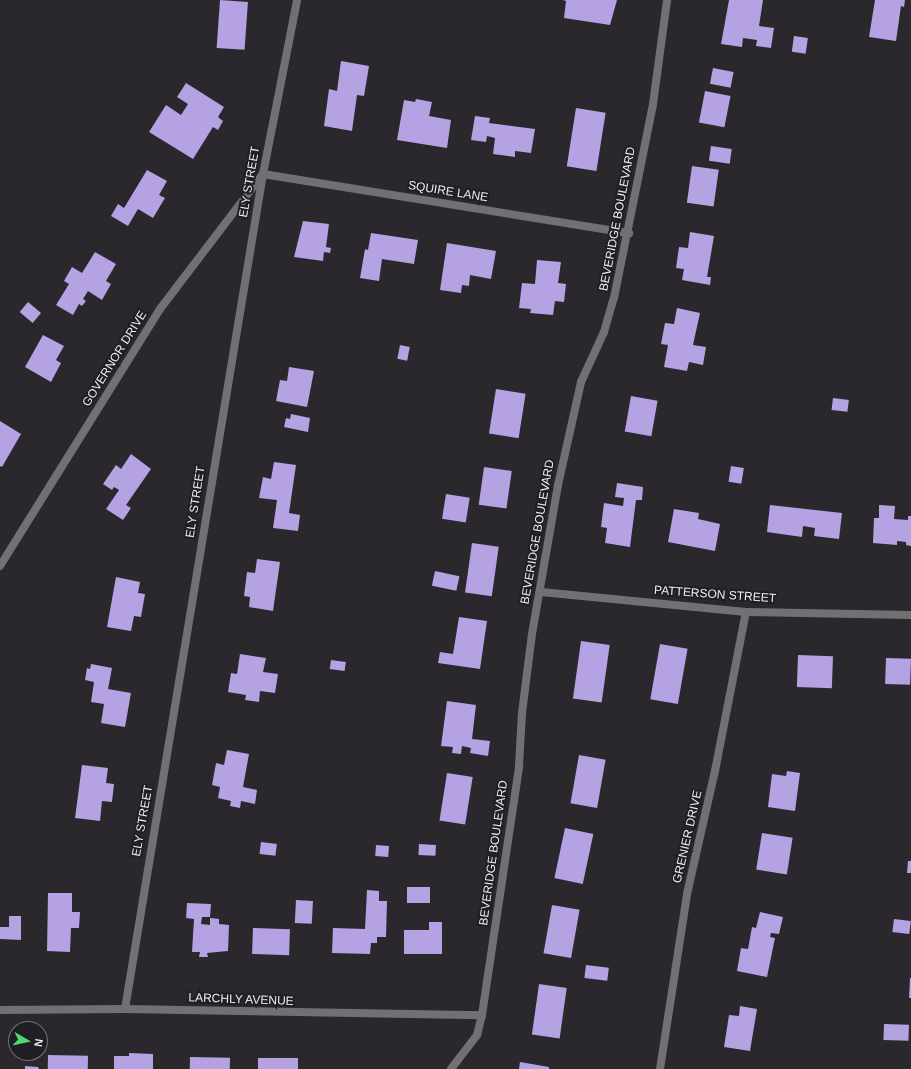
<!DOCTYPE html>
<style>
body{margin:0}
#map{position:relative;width:911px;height:1069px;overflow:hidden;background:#2a282d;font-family:Arial,sans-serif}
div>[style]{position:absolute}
.building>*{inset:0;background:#b4a2e2;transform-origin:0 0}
.street>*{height:8px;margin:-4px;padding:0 4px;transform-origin:4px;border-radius:4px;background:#717173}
span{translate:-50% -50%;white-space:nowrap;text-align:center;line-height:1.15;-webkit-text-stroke:4px #201f24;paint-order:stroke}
.street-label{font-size:12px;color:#edecef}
.north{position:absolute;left:8px;top:1021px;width:40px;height:40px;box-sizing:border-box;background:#201f24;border:1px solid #727175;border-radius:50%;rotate:99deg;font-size:11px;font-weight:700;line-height:16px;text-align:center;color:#edecef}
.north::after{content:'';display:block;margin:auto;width:14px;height:18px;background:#59d56f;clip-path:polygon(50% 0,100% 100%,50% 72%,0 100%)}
</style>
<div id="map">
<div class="building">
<div style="left:220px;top:0;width:28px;height:48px;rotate:4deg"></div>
<div style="clip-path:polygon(563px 0,617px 0,610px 25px,564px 18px,566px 1px)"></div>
<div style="clip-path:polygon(729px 0,763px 0,759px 26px,774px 28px,771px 48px,756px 46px,757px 40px,743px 38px,742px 47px,721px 44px)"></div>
<div style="clip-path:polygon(875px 0,905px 0,904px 7px,901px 6px,896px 41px,869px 37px)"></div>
<div style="left:794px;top:36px;width:14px;height:16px;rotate:8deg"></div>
<div style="clip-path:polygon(341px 61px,369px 66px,364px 96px,357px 95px,352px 131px,324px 126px,329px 89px,337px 91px)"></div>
<div style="left:713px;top:68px;width:21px;height:16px;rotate:11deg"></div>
<div style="clip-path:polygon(186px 83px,224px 107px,218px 117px,223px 121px,218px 130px,213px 127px,193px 159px,149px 132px,166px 105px,181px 115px,188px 104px,177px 97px)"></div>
<div style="left:705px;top:91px;width:26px;height:32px;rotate:11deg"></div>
<div style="clip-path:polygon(416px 99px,432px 102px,429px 116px,451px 120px,447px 148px,397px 140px,404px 100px,415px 102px)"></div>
<div style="left:576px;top:108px;width:30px;height:59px;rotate:9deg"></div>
<div style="clip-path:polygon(475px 116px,490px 118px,489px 123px,535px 129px,531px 153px,515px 151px,515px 157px,493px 154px,495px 138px,487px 136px,486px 142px,471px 140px)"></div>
<div style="left:711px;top:146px;width:21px;height:15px;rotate:8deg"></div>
<div style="left:692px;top:166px;width:27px;height:37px;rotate:8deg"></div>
<div style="clip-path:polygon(147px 170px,167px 181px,159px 195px,165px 198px,153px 218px,138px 209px,128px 226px,111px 216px,118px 204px,124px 208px)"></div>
<div style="clip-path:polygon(303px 221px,329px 224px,326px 247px,331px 248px,330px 253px,324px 252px,323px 261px,294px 257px)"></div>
<div style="clip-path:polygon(690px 232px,714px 236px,707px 277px,711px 277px,710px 285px,682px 280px,684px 269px,676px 268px,679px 247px,688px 248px)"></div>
<div style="clip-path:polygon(371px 233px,418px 240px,414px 264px,382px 259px,379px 281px,360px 278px,365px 249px,368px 250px)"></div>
<div style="clip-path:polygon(447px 243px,496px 251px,491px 279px,470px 275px,469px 286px,462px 285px,461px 293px,440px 290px)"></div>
<div style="clip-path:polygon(95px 252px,116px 264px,106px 281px,111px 284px,102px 300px,88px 291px,83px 299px,86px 301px,82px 306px,79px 304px,73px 315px,56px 305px,69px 284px,64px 281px,72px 267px,82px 273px)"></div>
<div style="clip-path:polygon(537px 260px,561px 262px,558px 283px,566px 284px,564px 302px,555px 301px,553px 315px,530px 313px,531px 309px,519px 308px,522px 283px,535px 284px)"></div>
<div style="left:28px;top:302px;width:17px;height:13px;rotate:40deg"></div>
<div style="clip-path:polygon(677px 308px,700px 313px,693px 345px,706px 347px,703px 365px,689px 362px,687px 371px,664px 367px,668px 345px,661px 344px,665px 323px,674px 324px)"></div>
<div style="clip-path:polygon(43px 335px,64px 346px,56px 360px,61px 363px,51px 382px,25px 367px)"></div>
<div style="left:400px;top:345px;width:10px;height:14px;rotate:11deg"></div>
<div style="clip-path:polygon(289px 367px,314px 371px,307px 407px,276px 401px,280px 380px,287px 381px)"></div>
<div style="left:496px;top:389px;width:30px;height:45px;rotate:9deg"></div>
<div style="left:631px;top:396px;width:27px;height:36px;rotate:10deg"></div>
<div style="left:833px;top:398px;width:16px;height:12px;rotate:7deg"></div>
<div style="clip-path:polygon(291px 414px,310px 418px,308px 432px,284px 427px,286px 418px,290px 419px)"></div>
<div style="clip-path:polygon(0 421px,21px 434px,2px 467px,0 466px)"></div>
<div style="clip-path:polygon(131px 454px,151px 469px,126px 505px,131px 508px,123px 520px,106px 509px,119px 490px,114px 487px,112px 490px,103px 484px,116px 465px,121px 469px)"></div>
<div style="clip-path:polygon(274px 462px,296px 465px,289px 513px,300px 515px,298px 531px,273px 528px,277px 500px,259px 498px,263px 477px,271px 479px)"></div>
<div style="left:731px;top:466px;width:13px;height:16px;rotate:9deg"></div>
<div style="left:484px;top:467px;width:28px;height:38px;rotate:8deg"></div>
<div style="clip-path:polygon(617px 483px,643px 487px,642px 500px,636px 500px,630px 547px,605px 543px,607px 528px,601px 527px,604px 503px,623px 506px,624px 498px,615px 497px)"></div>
<div style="left:446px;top:494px;width:24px;height:25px;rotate:9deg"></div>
<div style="clip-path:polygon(770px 505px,842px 513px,839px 539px,814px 536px,815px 528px,803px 526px,802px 537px,767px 532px)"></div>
<div style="clip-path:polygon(879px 505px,895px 506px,894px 519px,908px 520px,908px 516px,911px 516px,911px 546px,906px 545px,906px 542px,897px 541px,897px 545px,873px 543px,874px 518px,879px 518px)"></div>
<div style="clip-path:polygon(674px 509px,699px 513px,698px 519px,720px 524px,715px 551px,668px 542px)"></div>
<div style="left:472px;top:543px;width:27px;height:50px;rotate:8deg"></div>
<div style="clip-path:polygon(257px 559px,280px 562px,273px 611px,249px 607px,250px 597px,244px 596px,247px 572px,255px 573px)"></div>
<div style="left:435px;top:571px;width:25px;height:15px;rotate:12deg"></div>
<div style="clip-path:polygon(116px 577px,140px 582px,138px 593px,145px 594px,141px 617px,134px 616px,131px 631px,107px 627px)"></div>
<div style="clip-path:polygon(459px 617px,487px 621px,480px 669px,438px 663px,440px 652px,453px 654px)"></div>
<div style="left:581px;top:641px;width:29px;height:58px;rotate:8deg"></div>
<div style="left:660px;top:644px;width:28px;height:56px;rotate:10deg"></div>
<div style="clip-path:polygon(240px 654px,266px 658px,263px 672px,278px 674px,275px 693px,260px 691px,259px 702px,245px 700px,246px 695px,228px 692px,231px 673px,237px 674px)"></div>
<div style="left:798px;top:655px;width:35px;height:32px;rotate:2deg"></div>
<div style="left:886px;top:658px;width:25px;height:26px;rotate:2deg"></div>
<div style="left:331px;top:660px;width:15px;height:9px;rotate:8deg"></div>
<div style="clip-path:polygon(91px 664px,112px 668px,108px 689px,131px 693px,125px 727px,101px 723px,104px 704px,91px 702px,94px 682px,85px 680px,87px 668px,90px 669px)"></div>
<div style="clip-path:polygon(447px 701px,476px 705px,472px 739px,490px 741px,488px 756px,470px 753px,471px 748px,462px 746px,461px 754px,452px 753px,453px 747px,441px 746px)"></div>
<div style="clip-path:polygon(227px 750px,249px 754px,243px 787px,257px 790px,255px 804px,241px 801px,240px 808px,230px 806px,231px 801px,218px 798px,220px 787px,212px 785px,216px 763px,224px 765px)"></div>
<div style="left:579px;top:755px;width:27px;height:49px;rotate:10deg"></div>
<div style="clip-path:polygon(82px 765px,108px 768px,106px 783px,114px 784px,112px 802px,102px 801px,100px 821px,75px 818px)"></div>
<div style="clip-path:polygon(787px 771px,800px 773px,795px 811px,768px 807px,772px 774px,786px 776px)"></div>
<div style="left:447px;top:773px;width:26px;height:48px;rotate:9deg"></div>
<div style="left:565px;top:828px;width:29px;height:51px;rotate:12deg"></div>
<div style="left:762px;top:833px;width:31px;height:37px;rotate:9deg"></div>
<div style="left:261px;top:842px;width:16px;height:12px;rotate:7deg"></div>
<div style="left:419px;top:844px;width:17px;height:11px;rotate:3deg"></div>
<div style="left:376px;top:845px;width:13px;height:11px;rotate:4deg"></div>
<div style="clip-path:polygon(908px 861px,911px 861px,911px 873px,907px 873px)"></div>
<div style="left:407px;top:887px;width:23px;height:16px"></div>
<div style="clip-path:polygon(367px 890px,379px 891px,379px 901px,387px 901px,386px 937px,377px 937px,377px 943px,371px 943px,370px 954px,332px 953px,333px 928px,365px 929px)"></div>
<div style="clip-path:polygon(48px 893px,72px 893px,72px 912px,80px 912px,79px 928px,71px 928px,70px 952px,47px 951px)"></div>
<div style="left:296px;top:900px;width:17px;height:23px;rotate:3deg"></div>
<div style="clip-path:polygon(187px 903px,211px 904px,210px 917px,202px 917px,201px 924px,210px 925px,210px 918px,219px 919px,219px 924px,229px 925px,228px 951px,207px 953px,208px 957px,199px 957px,200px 952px,192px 952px,194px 919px,186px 918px)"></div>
<div style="left:552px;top:905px;width:28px;height:49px;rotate:10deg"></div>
<div style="clip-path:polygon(760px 912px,783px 917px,779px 934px,771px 933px,770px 937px,775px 938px,767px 977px,737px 971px,741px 948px,748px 949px,752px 927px,756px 928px)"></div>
<div style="clip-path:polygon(9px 916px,21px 916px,21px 940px,0 939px,0 927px,9px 927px)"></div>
<div style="left:894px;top:919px;width:17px;height:13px;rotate:7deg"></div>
<div style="clip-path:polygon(429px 922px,442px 922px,442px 954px,404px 954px,404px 930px,429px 930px)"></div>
<div style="left:253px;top:928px;width:37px;height:26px;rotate:2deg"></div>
<div style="left:586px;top:965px;width:23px;height:13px;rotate:7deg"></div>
<div style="clip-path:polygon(910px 978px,911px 978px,911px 998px,909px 998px)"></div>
<div style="left:539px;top:984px;width:28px;height:51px;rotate:8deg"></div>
<div style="clip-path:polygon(740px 1006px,757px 1009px,750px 1051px,724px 1047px,729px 1015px,739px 1016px)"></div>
<div style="left:884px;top:1024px;width:25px;height:16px;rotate:2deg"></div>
<div style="clip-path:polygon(129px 1053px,153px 1054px,153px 1069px,114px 1069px,114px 1056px,129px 1056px)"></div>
<div style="left:48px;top:1055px;width:40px;height:14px;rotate:1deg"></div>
<div style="left:190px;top:1057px;width:40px;height:12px;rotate:1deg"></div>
<div style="left:258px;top:1058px;width:40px;height:11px"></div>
<div style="clip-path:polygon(520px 1062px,549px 1067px,549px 1069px,519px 1069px)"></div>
<div style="clip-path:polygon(25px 1066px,38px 1067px,39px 1069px,25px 1069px)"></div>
</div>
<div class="street">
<div style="left:0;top:566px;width:303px;rotate:-58.1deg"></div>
<div style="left:160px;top:309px;width:170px;rotate:-52.7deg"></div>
<div style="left:263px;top:174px;width:371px;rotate:9.2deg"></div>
<div style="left:541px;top:592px;width:206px;rotate:5.6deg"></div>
<div style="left:746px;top:612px;width:165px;rotate:1deg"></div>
<div style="left:125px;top:1009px;width:846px;rotate:-80.62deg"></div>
<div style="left:263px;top:174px;width:177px;rotate:-78.9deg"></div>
<div style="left:0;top:1010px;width:125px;rotate:-0.5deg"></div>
<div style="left:125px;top:1009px;width:357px;rotate:1deg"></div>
<div style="left:451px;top:1069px;width:43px;rotate:-52.6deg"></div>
<div style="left:477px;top:1035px;width:21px;rotate:-76deg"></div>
<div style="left:482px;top:1015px;width:252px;rotate:-81.5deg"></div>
<div style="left:519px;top:766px;width:53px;rotate:-86.8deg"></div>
<div style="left:522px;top:713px;width:80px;rotate:-82.8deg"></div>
<div style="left:532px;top:634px;width:151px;rotate:-80.1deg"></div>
<div style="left:558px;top:485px;width:106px;rotate:-77.4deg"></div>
<div style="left:581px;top:382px;width:55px;rotate:-65.3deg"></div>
<div style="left:604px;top:332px;width:35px;rotate:-74deg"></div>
<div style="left:614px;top:298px;width:198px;rotate:-78.6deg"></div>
<div style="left:653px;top:104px;width:105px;rotate:-82.3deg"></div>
<div style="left:660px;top:1069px;width:177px;rotate:-81.2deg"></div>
<div style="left:687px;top:894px;width:126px;rotate:-77.2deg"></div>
<div style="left:715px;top:771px;width:162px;rotate:-79deg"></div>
</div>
<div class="street-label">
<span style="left:250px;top:182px;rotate:-80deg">ELY STREET</span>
<span style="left:448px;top:192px;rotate:9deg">SQUIRE LANE</span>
<span style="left:618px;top:219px;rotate:-79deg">BEVERIDGE BOULEVARD</span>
<span style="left:115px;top:359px;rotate:-58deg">GOVERNOR DRIVE</span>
<span style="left:196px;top:502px;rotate:-81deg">ELY STREET</span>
<span style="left:538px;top:532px;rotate:-80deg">BEVERIDGE BOULEVARD</span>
<span style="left:715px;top:595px;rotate:4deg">PATTERSON STREET</span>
<span style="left:143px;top:821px;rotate:-80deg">ELY STREET</span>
<span style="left:688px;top:837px;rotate:-77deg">GRENIER DRIVE</span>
<span style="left:494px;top:853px;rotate:-82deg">BEVERIDGE BOULEVARD</span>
<span style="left:241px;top:1000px;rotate:2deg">LARCHLY AVENUE</span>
</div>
<div class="north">N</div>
</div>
